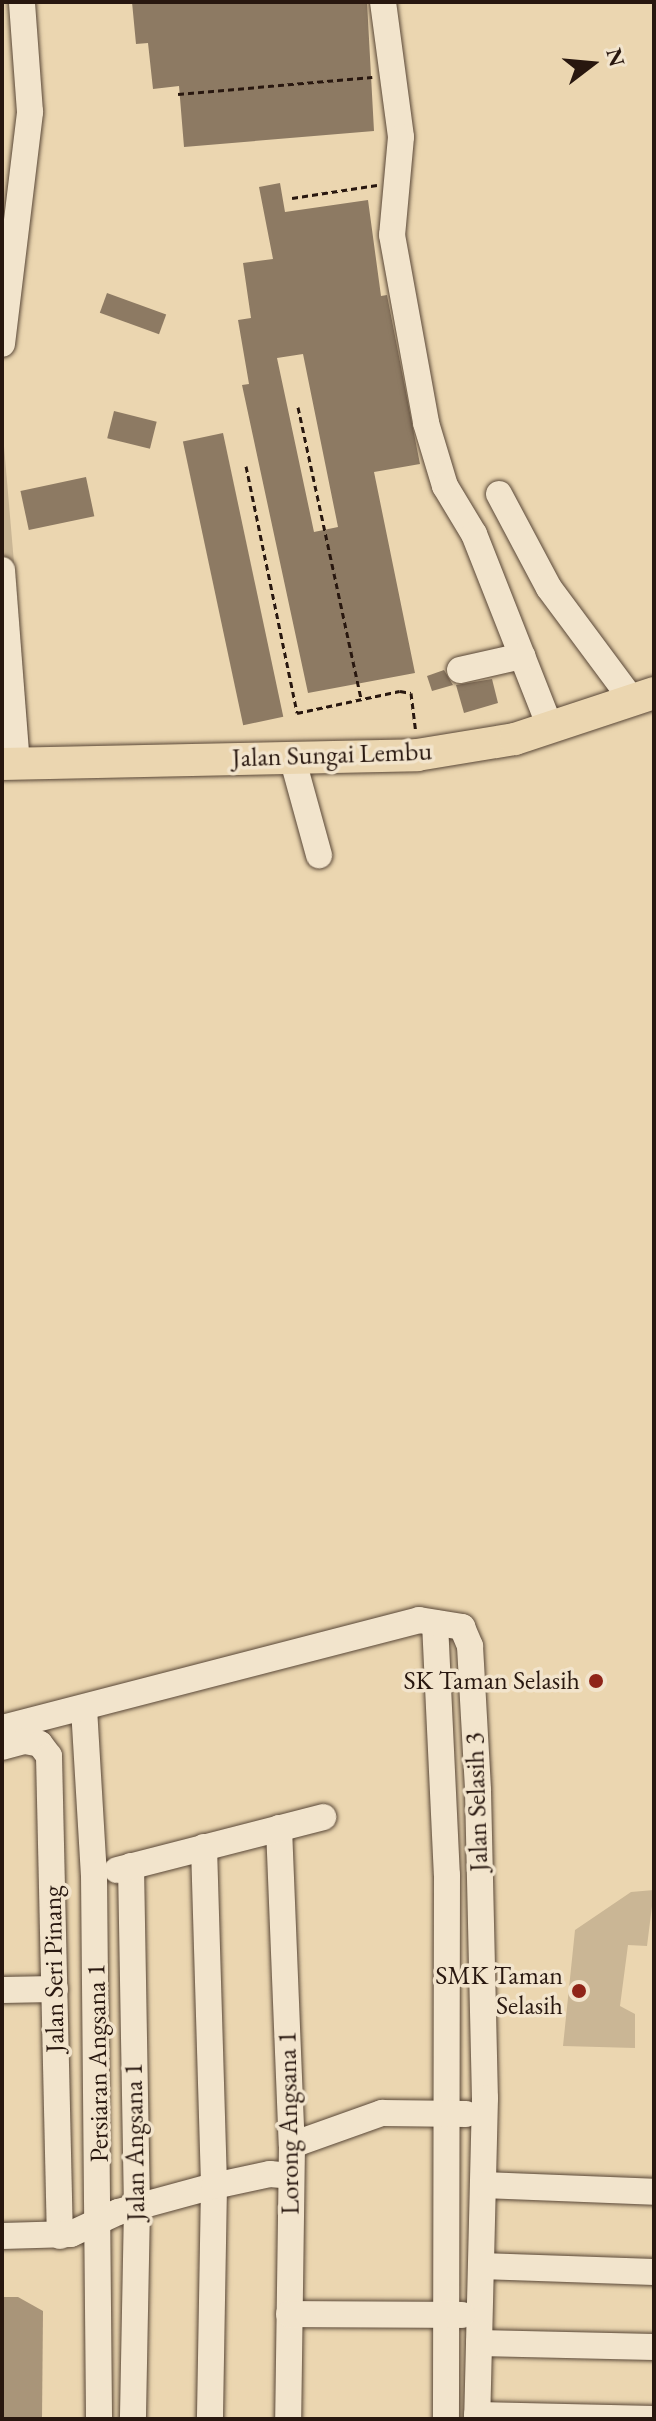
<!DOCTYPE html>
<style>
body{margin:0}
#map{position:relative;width:656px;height:2421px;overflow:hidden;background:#ebd6b0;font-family:"EB Garamond",serif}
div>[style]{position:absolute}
.green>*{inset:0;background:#cab695}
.water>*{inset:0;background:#a99579}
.building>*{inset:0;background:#8d7a63;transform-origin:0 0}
.path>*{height:3px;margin-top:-1.5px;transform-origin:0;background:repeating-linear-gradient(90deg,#28170f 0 6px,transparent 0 10px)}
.roads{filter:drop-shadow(0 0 2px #594737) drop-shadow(0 0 2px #594737)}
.minor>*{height:26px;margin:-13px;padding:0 13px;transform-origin:13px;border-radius:13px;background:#f2e4cc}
.major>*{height:32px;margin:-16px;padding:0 16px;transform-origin:16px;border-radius:16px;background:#ebd6b0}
.dots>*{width:22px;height:22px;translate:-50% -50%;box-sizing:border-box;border:4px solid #f2e4cc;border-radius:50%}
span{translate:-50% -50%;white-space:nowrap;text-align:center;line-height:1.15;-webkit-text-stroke:7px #f2e4cc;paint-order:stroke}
.street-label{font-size:26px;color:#28170f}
.poi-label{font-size:26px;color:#28170f}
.right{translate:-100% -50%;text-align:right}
.frame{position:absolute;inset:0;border:4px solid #28170f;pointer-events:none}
.north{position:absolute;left:552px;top:24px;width:80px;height:80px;-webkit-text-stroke:6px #f2e4cc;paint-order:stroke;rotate:74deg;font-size:22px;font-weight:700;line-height:32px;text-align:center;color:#28170f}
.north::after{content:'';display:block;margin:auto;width:28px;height:36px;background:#28170f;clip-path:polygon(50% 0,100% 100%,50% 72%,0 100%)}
</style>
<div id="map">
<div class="green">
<div style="clip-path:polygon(2px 423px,30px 749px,2px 750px)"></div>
<div style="clip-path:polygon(654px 1890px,647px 1946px,628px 1945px,620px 2006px,635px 2014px,635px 2048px,563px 2046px,575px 1930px,631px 1892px)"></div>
</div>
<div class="water">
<div style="clip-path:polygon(2px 2297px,18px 2297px,43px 2311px,42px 2419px,2px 2419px)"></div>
</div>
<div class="building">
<div style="clip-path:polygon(132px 2px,367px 2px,374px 131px,184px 147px,179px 86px,153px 89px,148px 43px,136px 44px)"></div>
<div style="clip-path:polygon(evenodd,280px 183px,285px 212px,368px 200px,381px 296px,387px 295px,420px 464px,374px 472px,415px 673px,308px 693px,242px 385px,249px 384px,238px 320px,251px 318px,243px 263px,273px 259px,259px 187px,280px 183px,303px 354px,338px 527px,314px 532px,277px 358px,303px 354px)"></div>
<div style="left:107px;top:293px;width:63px;height:21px;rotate:20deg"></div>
<div style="left:114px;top:411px;width:44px;height:28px;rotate:14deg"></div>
<div style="left:223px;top:433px;width:290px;height:41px;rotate:78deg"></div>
<div style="left:86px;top:477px;width:40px;height:67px;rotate:78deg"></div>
<div style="clip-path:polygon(444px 670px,453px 685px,432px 691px,427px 676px)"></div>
<div style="clip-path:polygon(492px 679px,498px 703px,464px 713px,456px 685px)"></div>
</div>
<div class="path">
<div style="left:178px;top:94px;width:195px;rotate:-5deg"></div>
<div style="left:292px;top:198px;width:86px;rotate:-8.7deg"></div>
<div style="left:298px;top:407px;width:298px;rotate:77.8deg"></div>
<div style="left:246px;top:466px;width:252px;rotate:78.3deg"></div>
<div style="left:297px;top:713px;width:105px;rotate:-12.1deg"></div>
<div style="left:400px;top:691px;width:11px;rotate:10deg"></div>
<div style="left:411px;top:693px;width:38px;rotate:83deg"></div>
</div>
<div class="roads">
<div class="minor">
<div style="left:383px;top:2px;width:136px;rotate:82.4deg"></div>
<div style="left:401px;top:137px;width:98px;rotate:95.2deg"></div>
<div style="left:392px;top:235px;width:191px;rotate:79.7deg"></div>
<div style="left:426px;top:423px;width:66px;rotate:73.2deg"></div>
<div style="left:445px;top:486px;width:56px;rotate:58.9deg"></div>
<div style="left:474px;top:534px;width:207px;rotate:68.5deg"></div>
<div style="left:2px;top:344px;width:234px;rotate:-83.1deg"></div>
<div style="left:30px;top:112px;width:110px;rotate:-94.2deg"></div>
<div style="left:499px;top:494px;width:106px;rotate:62deg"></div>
<div style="left:549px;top:588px;width:141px;rotate:53.4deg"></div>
<div style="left:2px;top:570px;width:195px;rotate:85.6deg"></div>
<div style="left:460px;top:670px;width:64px;rotate:-12.7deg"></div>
<div style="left:292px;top:757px;width:102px;rotate:74.6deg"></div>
<div style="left:435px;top:1623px;width:252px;rotate:87.3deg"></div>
<div style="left:447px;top:1875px;width:544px;rotate:90.11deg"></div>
<div style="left:84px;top:1708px;width:167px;rotate:86.6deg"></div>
<div style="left:94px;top:1875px;width:544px;rotate:89.47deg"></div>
<div style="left:2px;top:1728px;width:431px;rotate:-14.5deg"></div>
<div style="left:419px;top:1620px;width:44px;rotate:9.2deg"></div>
<div style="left:462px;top:1627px;width:21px;rotate:67deg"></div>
<div style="left:470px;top:1646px;width:145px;rotate:86.8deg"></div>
<div style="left:478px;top:1791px;width:307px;rotate:88.7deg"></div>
<div style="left:485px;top:2098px;width:321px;rotate:91.4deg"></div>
<div style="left:2px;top:1747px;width:24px;rotate:-15deg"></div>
<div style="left:25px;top:1741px;width:15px;rotate:11deg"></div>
<div style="left:40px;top:1744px;width:15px;rotate:53deg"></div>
<div style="left:49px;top:1756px;width:480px;rotate:88.7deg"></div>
<div style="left:279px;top:1828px;width:317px;rotate:87.7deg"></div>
<div style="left:292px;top:2145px;width:274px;rotate:90.8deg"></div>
<div style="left:204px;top:1847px;width:339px;rotate:88.3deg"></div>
<div style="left:214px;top:2186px;width:233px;rotate:91deg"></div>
<div style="left:131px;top:1866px;width:341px;rotate:89deg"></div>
<div style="left:137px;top:2207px;width:212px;rotate:91.1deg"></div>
<div style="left:117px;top:1870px;width:213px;rotate:-14.4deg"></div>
<div style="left:2px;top:1990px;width:53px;rotate:-1.1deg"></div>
<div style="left:292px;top:2145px;width:96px;rotate:-19.6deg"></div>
<div style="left:382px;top:2113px;width:84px;rotate:0.7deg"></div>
<div style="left:483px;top:2185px;width:171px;rotate:2.3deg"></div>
<div style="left:2px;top:2236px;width:69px;rotate:-1.7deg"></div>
<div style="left:71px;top:2234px;width:52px;rotate:-25.1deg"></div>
<div style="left:118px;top:2212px;width:99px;rotate:-15.2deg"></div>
<div style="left:214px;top:2186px;width:57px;rotate:-12.1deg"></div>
<div style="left:270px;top:2174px;width:21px;rotate:5deg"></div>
<div style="left:481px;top:2266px;width:173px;rotate:2deg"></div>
<div style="left:289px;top:2314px;width:173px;rotate:0.3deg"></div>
<div style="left:479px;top:2343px;width:175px;rotate:1.3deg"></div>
<div style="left:477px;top:2415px;width:177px;rotate:1.3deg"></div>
</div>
<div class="major">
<div style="left:2px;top:764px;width:415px;rotate:-1.2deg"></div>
<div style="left:417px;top:755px;width:99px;rotate:-9.3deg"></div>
<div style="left:515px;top:739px;width:146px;rotate:-18.3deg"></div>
</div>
</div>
<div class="dots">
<div style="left:596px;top:1681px;background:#8f2418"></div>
<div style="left:579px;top:1991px;background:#8f2418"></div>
</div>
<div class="street-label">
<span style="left:332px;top:755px;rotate:-2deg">Jalan Sungai Lembu</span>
<span style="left:477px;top:1802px;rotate:-92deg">Jalan Selasih 3</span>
<span style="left:54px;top:1969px;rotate:-91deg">Jalan Seri Pinang</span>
<span style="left:98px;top:2063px;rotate:-91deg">Persiaran Angsana 1</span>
<span style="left:289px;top:2123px;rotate:-91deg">Lorong Angsana 1</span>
<span style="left:135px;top:2142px;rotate:-91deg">Jalan Angsana 1</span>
</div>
<div class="poi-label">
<span class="right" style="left:580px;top:1681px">SK Taman Selasih</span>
<span class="right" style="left:563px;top:1991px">SMK Taman<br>Selasih</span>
</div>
<div class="frame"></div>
<div class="north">N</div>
</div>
